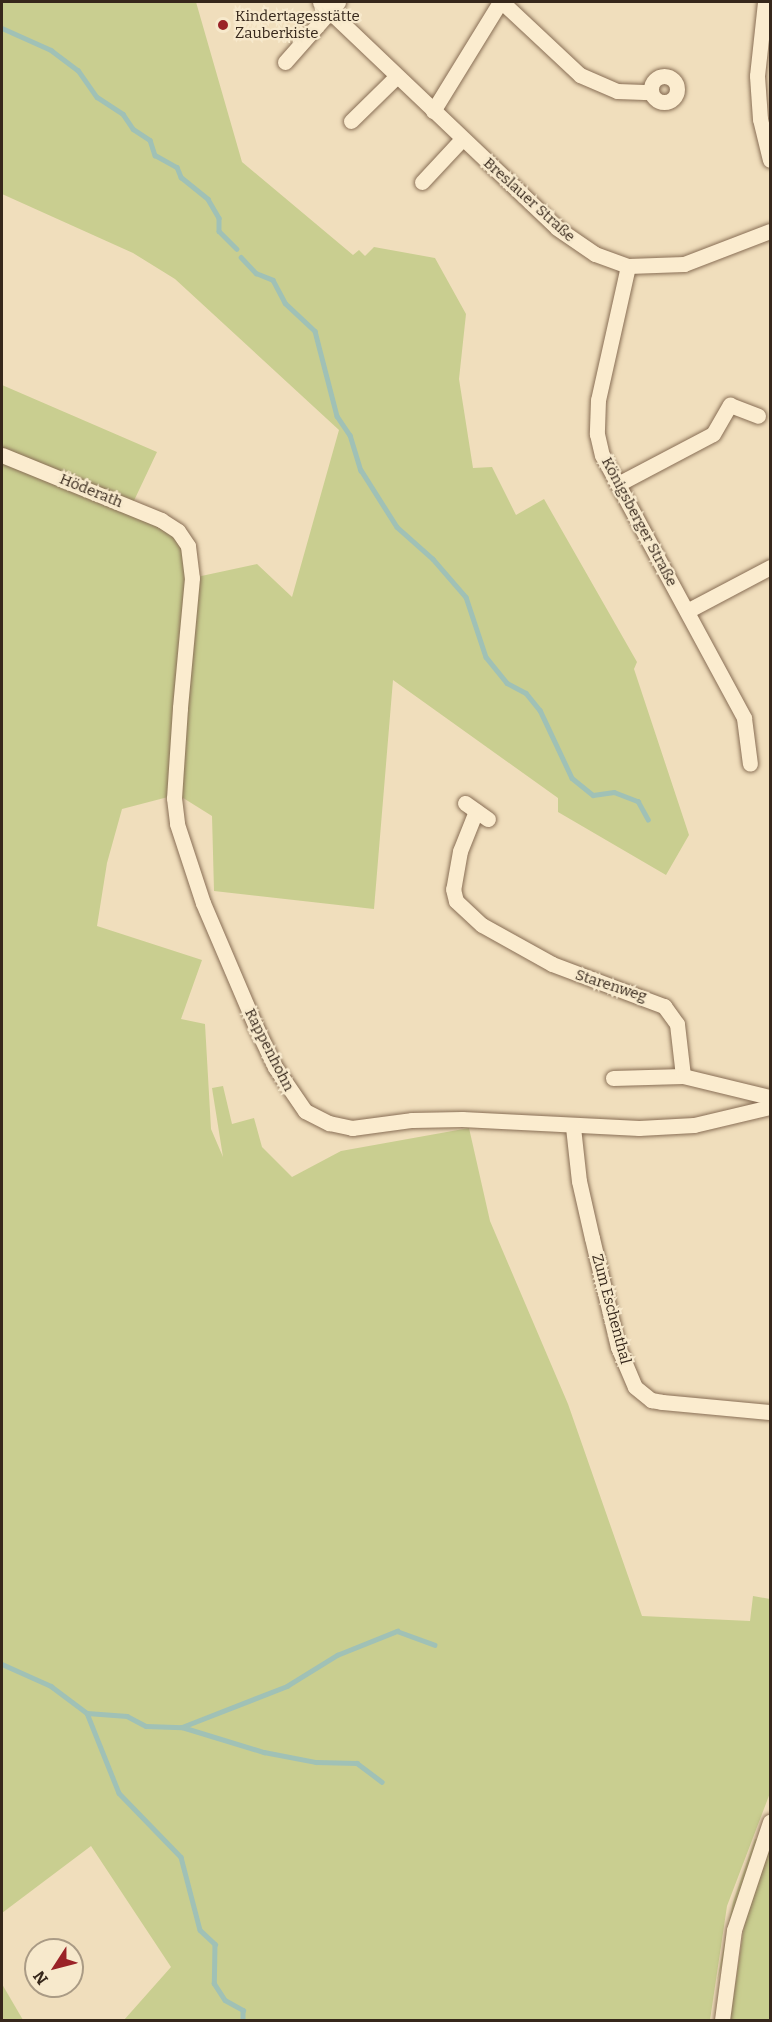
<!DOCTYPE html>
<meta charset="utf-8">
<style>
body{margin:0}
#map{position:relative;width:772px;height:2022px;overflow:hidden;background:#f0debc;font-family:Bitter,serif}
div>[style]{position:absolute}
.green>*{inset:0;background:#c9ce90}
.stream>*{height:4.5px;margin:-2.25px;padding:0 2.25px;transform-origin:2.25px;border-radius:2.25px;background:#a0c1b6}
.roads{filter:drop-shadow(0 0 2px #886e55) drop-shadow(0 0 2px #886e55)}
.minor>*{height:15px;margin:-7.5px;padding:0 7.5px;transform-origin:7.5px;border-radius:7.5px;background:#fbeccf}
.minor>.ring{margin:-7.5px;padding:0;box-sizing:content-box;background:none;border:15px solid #fbeccf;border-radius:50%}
.dots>*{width:16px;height:16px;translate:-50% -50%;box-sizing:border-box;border:3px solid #f7e9cc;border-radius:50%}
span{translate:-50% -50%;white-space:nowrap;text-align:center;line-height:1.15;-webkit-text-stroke:4.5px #f7e9cc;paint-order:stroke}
.poi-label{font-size:15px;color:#36271b}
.left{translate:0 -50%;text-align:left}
.street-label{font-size:15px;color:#36271b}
.frame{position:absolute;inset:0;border:3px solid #36271b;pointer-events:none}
.north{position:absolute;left:24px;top:1938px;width:60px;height:60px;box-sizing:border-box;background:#f7e9cc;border:2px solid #aa9b85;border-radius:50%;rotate:234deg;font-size:16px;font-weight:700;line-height:24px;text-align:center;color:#36271b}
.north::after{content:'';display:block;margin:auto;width:21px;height:27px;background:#9a2227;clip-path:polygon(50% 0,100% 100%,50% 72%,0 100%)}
</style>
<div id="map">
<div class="green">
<div style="clip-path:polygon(2px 2px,196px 2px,242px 162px,353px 255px,359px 250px,365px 256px,374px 247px,435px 258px,466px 314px,459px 379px,473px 468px,492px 467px,516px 515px,544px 499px,637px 662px,634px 669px,689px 835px,666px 875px,558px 812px,558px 798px,393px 680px,374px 909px,214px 891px,212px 816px,180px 796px,168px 797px,122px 809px,107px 863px,97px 926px,202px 960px,181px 1019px,205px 1024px,211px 1129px,223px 1157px,212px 1088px,223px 1086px,232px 1124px,254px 1118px,262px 1147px,292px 1177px,341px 1151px,469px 1128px,490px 1221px,568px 1404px,642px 1616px,750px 1621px,753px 1596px,770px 1599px,770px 1793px,727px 1906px,710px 2020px,124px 2020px,171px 1967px,91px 1846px,2px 1913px,2px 385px,157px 452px,131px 507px,178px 531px,192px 578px,257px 564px,292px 597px,339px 430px,175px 279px,133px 253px,2px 194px)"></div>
<div style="clip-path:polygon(755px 1839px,758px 1840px,717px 1981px,733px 1902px)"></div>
<div style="clip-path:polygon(770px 1844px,770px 2020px,730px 2020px,746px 1913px)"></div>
<div style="clip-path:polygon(2px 1984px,23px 2020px,2px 2020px)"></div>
</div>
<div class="stream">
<div style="left:2px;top:28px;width:54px;rotate:24.2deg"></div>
<div style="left:51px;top:50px;width:34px;rotate:37deg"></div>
<div style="left:78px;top:70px;width:33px;rotate:55deg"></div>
<div style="left:97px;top:97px;width:31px;rotate:33deg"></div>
<div style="left:123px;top:114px;width:18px;rotate:56deg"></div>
<div style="left:133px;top:129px;width:20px;rotate:33deg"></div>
<div style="left:150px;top:140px;width:16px;rotate:72deg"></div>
<div style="left:155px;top:155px;width:25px;rotate:29deg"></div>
<div style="left:177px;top:167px;width:11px;rotate:68deg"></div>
<div style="left:181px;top:177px;width:35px;rotate:39deg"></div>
<div style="left:208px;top:199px;width:22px;rotate:60deg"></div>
<div style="left:219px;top:218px;width:13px;rotate:90deg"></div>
<div style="left:219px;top:231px;width:25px;rotate:45deg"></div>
<div style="left:241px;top:257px;width:22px;rotate:47deg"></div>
<div style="left:256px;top:273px;width:18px;rotate:22deg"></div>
<div style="left:273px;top:280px;width:26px;rotate:62deg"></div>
<div style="left:285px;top:303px;width:41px;rotate:43deg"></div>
<div style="left:315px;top:331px;width:88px;rotate:75.5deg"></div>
<div style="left:337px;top:416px;width:23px;rotate:56deg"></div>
<div style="left:350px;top:435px;width:37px;rotate:73deg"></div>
<div style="left:361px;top:470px;width:67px;rotate:57.7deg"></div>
<div style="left:397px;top:527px;width:48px;rotate:41.6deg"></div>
<div style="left:433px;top:559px;width:50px;rotate:49deg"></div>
<div style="left:466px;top:597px;width:63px;rotate:71.6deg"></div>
<div style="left:486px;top:657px;width:33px;rotate:51deg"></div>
<div style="left:507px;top:683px;width:21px;rotate:28deg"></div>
<div style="left:526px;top:693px;width:22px;rotate:51deg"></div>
<div style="left:540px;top:710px;width:75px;rotate:64.8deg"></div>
<div style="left:572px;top:778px;width:27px;rotate:39deg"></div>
<div style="left:593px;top:795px;width:21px;rotate:-8deg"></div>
<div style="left:614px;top:792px;width:26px;rotate:21deg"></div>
<div style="left:638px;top:801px;width:21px;rotate:61deg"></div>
<div style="left:2px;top:1664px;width:54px;rotate:24.2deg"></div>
<div style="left:51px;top:1686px;width:45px;rotate:36.9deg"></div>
<div style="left:87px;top:1713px;width:86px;rotate:68.2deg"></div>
<div style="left:119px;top:1793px;width:89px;rotate:45.9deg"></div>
<div style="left:181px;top:1857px;width:75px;rotate:75.4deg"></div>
<div style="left:200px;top:1930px;width:21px;rotate:43deg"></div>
<div style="left:215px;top:1944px;width:39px;rotate:91deg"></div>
<div style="left:214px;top:1983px;width:20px;rotate:57deg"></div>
<div style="left:225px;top:2000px;width:21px;rotate:29deg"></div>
<div style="left:243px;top:2010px;width:10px;rotate:90deg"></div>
<div style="left:87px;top:1713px;width:40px;rotate:4.3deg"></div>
<div style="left:127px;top:1716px;width:21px;rotate:28deg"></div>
<div style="left:146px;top:1726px;width:36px;rotate:2deg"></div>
<div style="left:182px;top:1727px;width:113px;rotate:-21.3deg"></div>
<div style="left:287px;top:1686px;width:59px;rotate:-31.8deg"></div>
<div style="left:337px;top:1655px;width:65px;rotate:-21.8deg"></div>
<div style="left:397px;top:1631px;width:40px;rotate:20.2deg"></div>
<div style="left:182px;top:1727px;width:86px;rotate:17deg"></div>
<div style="left:264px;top:1752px;width:53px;rotate:10.9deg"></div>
<div style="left:316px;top:1762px;width:41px;rotate:1.4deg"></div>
<div style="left:357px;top:1763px;width:31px;rotate:37deg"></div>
</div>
<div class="roads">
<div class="minor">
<div style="left:320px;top:2px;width:327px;rotate:43.6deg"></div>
<div style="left:557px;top:228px;width:46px;rotate:34.4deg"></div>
<div style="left:595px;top:254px;width:35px;rotate:20deg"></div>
<div style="left:628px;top:266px;width:56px;rotate:-2deg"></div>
<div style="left:684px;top:264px;width:92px;rotate:-21deg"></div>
<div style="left:502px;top:2px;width:107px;rotate:43.1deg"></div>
<div style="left:580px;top:75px;width:40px;rotate:23.4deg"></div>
<div style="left:617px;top:91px;width:34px;rotate:2deg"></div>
<div style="left:765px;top:2px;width:74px;rotate:96.2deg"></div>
<div style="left:757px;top:76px;width:43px;rotate:86deg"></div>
<div style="left:760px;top:119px;width:42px;rotate:76.3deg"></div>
<div style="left:285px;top:62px;width:80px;rotate:-48.5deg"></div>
<div class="ring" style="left:651px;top:76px;width:11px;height:11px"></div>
<div style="left:433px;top:111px;width:128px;rotate:-58.4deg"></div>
<div style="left:351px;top:121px;width:63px;rotate:-44.4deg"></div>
<div style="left:422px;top:182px;width:59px;rotate:-47.1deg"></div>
<div style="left:628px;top:266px;width:137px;rotate:102.6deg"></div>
<div style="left:598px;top:400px;width:34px;rotate:92deg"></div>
<div style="left:597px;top:434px;width:22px;rotate:77deg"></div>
<div style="left:602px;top:455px;width:299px;rotate:61.6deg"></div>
<div style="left:744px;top:718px;width:46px;rotate:82.6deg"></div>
<div style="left:2px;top:455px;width:172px;rotate:22.2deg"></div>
<div style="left:161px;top:520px;width:20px;rotate:33deg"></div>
<div style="left:178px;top:531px;width:18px;rotate:56deg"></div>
<div style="left:188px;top:546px;width:32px;rotate:83deg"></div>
<div style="left:192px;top:578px;width:131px;rotate:95.3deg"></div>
<div style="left:180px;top:708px;width:90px;rotate:93.8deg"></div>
<div style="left:174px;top:798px;width:26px;rotate:83deg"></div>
<div style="left:177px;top:824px;width:83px;rotate:71.8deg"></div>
<div style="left:203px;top:903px;width:133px;rotate:66.9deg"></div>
<div style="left:255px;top:1025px;width:47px;rotate:64.5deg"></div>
<div style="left:275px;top:1067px;width:53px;rotate:55.7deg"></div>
<div style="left:305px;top:1111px;width:27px;rotate:27deg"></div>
<div style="left:329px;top:1123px;width:24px;rotate:12deg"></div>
<div style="left:352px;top:1128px;width:61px;rotate:-7.6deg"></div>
<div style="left:412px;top:1120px;width:50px;rotate:-1.1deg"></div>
<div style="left:462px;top:1119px;width:177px;rotate:2.9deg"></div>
<div style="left:639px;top:1128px;width:55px;rotate:-3.1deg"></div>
<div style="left:694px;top:1125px;width:78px;rotate:-13.3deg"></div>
<div style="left:618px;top:484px;width:107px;rotate:-27.8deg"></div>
<div style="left:713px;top:434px;width:34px;rotate:-60deg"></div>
<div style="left:730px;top:405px;width:30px;rotate:21deg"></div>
<div style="left:687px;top:611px;width:94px;rotate:-27.9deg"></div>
<div style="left:465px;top:803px;width:28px;rotate:35deg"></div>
<div style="left:476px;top:811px;width:43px;rotate:111.8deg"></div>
<div style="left:460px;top:851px;width:39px;rotate:100deg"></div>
<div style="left:453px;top:889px;width:12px;rotate:76deg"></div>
<div style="left:456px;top:901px;width:35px;rotate:43deg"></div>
<div style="left:482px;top:925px;width:80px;rotate:29.1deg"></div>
<div style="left:552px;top:964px;width:120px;rotate:20.6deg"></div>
<div style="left:664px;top:1006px;width:22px;rotate:54deg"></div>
<div style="left:677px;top:1024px;width:52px;rotate:83.4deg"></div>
<div style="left:613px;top:1078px;width:70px;rotate:-1.6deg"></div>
<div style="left:683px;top:1076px;width:89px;rotate:13.6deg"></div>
<div style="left:573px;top:1127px;width:54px;rotate:83.7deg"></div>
<div style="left:579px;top:1181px;width:58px;rotate:77.2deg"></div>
<div style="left:592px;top:1238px;width:112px;rotate:76.6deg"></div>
<div style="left:618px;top:1347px;width:43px;rotate:67deg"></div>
<div style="left:635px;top:1387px;width:21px;rotate:39deg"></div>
<div style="left:651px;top:1400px;width:11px;rotate:10deg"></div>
<div style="left:662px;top:1402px;width:108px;rotate:5.3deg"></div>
<div style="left:722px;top:2020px;width:91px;rotate:-82.4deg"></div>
<div style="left:734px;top:1930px;width:114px;rotate:-71.6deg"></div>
</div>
</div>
<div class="dots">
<div style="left:223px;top:25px;background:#9a2227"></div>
</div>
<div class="poi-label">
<span class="left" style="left:235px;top:25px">Kindertagesstätte<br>Zauberkiste</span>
</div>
<div class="street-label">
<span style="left:529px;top:200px;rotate:42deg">Breslauer Straße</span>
<span style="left:91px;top:491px;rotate:22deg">Höderath</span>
<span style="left:639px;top:522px;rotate:62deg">Königsberger Straße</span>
<span style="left:611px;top:986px;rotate:18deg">Starenweg</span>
<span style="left:269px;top:1050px;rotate:63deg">Rappenhohn</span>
<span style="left:611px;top:1309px;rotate:75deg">Zum Eschenthal</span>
</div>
<div class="frame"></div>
<div class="north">N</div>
</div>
